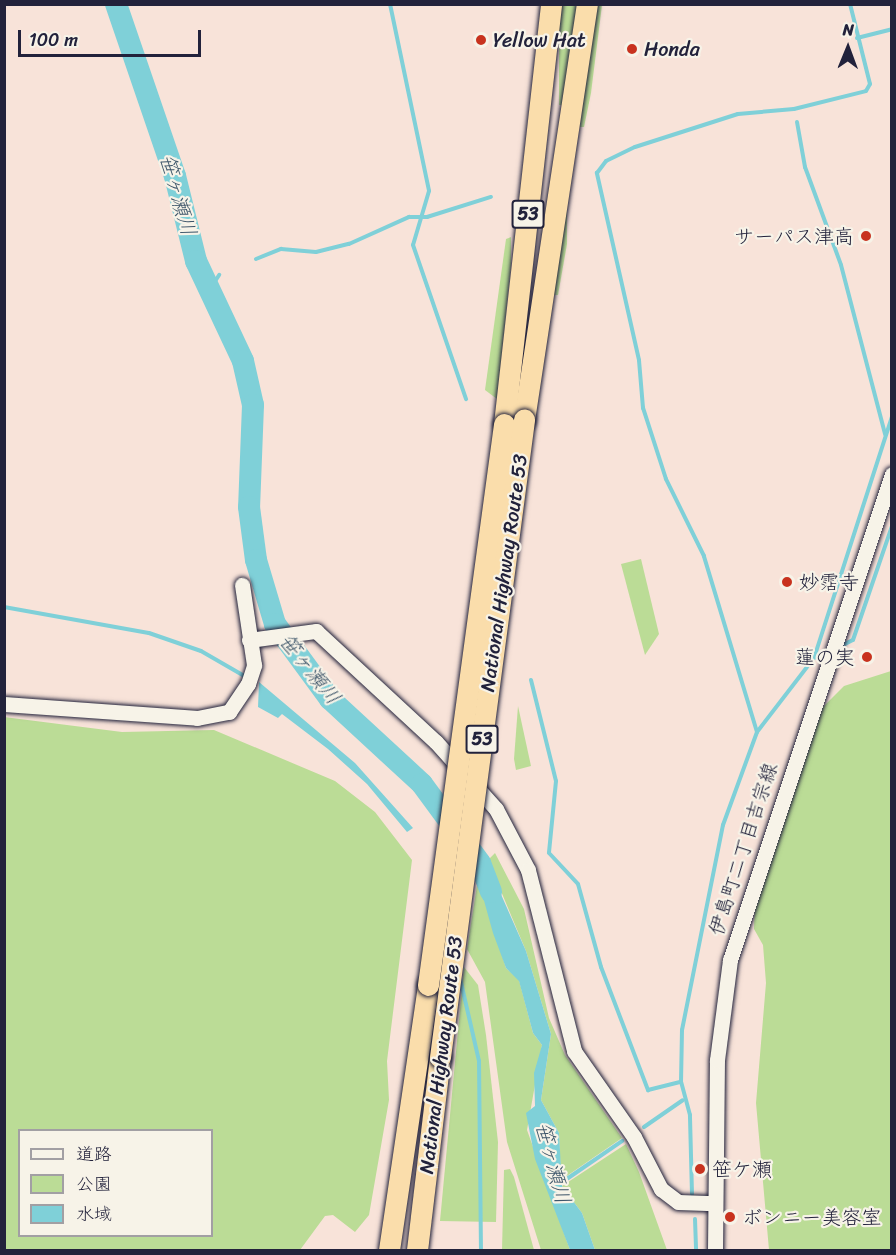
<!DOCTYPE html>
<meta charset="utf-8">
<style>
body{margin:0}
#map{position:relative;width:896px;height:1255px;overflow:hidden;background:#f8e3d9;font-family:Sriracha,"Klee One",sans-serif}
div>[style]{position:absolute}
.green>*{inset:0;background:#bbdc96;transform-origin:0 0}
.water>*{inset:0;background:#7fd0d8}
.stream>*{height:4px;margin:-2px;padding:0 2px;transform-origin:2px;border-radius:2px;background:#7fd0d8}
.river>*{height:22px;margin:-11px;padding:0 11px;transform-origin:11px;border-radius:11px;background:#7fd0d8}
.roads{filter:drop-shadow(0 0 2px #22223b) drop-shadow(0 0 2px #22223b)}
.minor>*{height:15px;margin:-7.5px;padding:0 7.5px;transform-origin:7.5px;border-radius:7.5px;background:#f7f3e8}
.highway>*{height:21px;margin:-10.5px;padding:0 10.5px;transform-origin:10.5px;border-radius:10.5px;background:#faddab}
.bridges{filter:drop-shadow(0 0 2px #22223b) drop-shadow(0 0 2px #22223b)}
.highway-bridge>*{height:21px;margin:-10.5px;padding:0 10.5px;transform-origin:10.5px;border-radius:10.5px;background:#faddab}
.dots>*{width:16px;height:16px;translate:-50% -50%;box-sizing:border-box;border:3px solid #f7f3e8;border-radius:50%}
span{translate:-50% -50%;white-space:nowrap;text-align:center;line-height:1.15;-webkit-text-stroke:4.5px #f7f3e8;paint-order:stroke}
.shield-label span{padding:2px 4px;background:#f7f3e8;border:2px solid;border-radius:4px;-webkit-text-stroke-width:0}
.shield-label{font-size:18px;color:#22223b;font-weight:700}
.poi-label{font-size:20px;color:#22223b}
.left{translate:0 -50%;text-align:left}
.right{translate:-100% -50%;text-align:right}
.street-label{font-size:20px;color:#22223b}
.water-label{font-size:21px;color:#3e566a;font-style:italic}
.frame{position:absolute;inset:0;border:6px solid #22223b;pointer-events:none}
.legend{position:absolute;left:18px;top:1129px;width:195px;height:108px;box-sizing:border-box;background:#f7f3e8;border:2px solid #a29fa3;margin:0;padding:8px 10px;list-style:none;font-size:18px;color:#22223b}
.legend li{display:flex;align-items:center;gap:12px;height:30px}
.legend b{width:30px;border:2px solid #a29fa3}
.north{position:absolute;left:818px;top:18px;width:60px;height:60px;-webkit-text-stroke:4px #f7f3e8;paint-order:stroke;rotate:1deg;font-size:16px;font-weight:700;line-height:24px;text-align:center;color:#22223b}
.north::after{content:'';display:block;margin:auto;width:21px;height:27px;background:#22223b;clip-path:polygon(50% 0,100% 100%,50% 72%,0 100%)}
.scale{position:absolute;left:18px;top:30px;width:183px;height:27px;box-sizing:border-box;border:3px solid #22223b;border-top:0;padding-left:8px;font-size:18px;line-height:21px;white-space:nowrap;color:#22223b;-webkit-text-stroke:4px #f7f3e8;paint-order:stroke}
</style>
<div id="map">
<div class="green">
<div style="left:559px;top:5px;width:17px;height:100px"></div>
<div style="clip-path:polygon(595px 5px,602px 5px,591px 93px,584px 127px,580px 127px)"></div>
<div style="clip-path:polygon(567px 183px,567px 244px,558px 295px,551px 295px)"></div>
<div style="clip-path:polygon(511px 237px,511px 265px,497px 399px,485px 390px,506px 239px)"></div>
<div style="clip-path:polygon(641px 559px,659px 634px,645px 655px,621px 564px)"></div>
<div style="clip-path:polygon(891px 671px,891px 1250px,769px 1250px,756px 1103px,766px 983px,763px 945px,754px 929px,755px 896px,817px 713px,844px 686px)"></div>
<div style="clip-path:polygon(518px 706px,531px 766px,516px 770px,514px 759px)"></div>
<div style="clip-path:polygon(evenodd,4px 717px,122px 732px,214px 730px,335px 781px,375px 812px,412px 860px,387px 1061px,389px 1100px,369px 1215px,355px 1232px,333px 1215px,325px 1216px,300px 1250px,5px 1250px,4px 717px,20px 1130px,212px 1130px,212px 1236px,20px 1236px,20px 1130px)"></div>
<div style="clip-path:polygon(495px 853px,524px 909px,549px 1018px,565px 1055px,622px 1138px,561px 1180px,559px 1133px,541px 1100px,551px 1034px,526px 951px,488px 860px)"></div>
<div style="clip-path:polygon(478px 879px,506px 968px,519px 980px,533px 1033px,542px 1045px,527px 1130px,570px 1250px,541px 1250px,507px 1142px,485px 982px,467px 949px)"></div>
<div style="clip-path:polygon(464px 967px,478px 985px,486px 1035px,498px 1142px,496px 1222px,440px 1221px)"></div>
<div style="clip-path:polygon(626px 1144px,639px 1172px,667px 1250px,595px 1250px,582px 1213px,562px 1186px)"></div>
<div style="clip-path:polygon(510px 1169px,514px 1177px,534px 1250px,502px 1250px,504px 1170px)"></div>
</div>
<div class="water">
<div style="clip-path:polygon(259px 682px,355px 763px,413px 828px,407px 832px,367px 784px,328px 749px,282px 714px,278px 718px,258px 707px)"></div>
<div style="clip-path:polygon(481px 849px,526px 951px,551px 1034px,541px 1100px,559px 1133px,562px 1186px,582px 1213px,595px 1250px,570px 1250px,535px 1159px,526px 1113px,535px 1106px,534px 1073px,542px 1045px,533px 1033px,519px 981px,506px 968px,493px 933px,478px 879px)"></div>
</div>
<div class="stream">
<div style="left:390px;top:4px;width:191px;rotate:78.2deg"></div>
<div style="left:429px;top:191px;width:56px;rotate:106.5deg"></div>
<div style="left:413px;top:245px;width:163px;rotate:71deg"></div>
<div style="left:857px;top:38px;width:36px;rotate:-14deg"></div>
<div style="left:797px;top:122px;width:46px;rotate:79.9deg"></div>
<div style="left:805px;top:167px;width:104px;rotate:69.8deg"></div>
<div style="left:841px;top:265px;width:175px;rotate:75.4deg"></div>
<div style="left:256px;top:259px;width:27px;rotate:-22deg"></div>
<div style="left:281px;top:249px;width:35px;rotate:5deg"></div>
<div style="left:316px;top:252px;width:34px;rotate:-14deg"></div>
<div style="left:349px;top:244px;width:66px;rotate:-24.2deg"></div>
<div style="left:409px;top:217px;width:18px"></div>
<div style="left:427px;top:217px;width:67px;rotate:-17.4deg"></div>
<div style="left:210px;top:289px;width:17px;rotate:-57deg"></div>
<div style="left:4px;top:607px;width:147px;rotate:10.2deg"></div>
<div style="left:149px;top:633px;width:55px;rotate:19.1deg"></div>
<div style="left:201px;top:651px;width:52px;rotate:30deg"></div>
<div style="left:843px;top:645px;width:11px;rotate:-27deg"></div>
<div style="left:853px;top:640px;width:120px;rotate:-71.1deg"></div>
<div style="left:531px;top:680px;width:104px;rotate:76.1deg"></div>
<div style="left:556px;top:781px;width:72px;rotate:95.6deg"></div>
<div style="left:549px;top:853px;width:42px;rotate:46.9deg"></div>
<div style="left:578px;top:884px;width:86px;rotate:74.5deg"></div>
<div style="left:601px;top:967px;width:132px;rotate:69.1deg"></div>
<div style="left:648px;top:1090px;width:34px;rotate:-14deg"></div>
<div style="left:757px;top:732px;width:184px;rotate:-106.8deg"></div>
<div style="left:704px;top:556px;width:86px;rotate:-116.3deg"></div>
<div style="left:666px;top:479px;width:75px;rotate:-107.9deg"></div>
<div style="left:643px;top:408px;width:48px;rotate:-94.8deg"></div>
<div style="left:639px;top:360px;width:192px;rotate:-102.7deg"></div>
<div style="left:597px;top:173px;width:15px;rotate:-53deg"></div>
<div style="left:606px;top:161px;width:32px;rotate:-26deg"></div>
<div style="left:635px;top:147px;width:108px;rotate:-17.8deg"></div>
<div style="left:738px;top:114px;width:56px;rotate:-5.1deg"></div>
<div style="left:794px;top:109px;width:74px;rotate:-14deg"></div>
<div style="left:866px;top:91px;width:8px;rotate:-60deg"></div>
<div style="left:870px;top:84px;width:82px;rotate:-104deg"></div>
<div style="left:460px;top:978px;width:85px;rotate:77.1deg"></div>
<div style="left:479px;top:1061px;width:189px;rotate:89.4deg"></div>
<div style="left:644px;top:1127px;width:47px;rotate:-34.7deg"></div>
<div style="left:558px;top:1185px;width:78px;rotate:-34.5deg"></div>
<div style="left:692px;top:1194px;width:79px;rotate:-91.5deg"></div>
<div style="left:690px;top:1115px;width:34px;rotate:-105deg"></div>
<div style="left:681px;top:1082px;width:52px;rotate:-88.9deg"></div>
<div style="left:682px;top:1030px;width:209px;rotate:-78.7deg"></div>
<div style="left:723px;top:825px;width:99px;rotate:-69.9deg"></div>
<div style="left:757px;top:732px;width:93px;rotate:-52.4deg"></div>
<div style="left:814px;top:658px;width:254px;rotate:-72.1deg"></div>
<div style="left:695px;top:1219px;width:31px;rotate:88deg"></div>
</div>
<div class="river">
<div style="left:116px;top:4px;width:182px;rotate:71.1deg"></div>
<div style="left:175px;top:176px;width:88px;rotate:76.1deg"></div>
<div style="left:196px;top:261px;width:110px;rotate:64.8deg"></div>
<div style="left:243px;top:361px;width:45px;rotate:77.2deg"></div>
<div style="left:253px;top:405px;width:102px;rotate:92.2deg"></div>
<div style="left:249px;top:507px;width:53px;rotate:82.5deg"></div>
<div style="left:256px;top:560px;width:67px;rotate:73.5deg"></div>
<div style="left:275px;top:624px;width:93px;rotate:53.7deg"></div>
<div style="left:330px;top:699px;width:125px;rotate:42.7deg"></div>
<div style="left:422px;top:784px;width:98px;rotate:53.7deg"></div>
<div style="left:480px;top:863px;width:31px;rotate:69deg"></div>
</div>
<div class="roads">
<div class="minor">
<div style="left:249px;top:640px;width:68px;rotate:-7.7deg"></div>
<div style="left:316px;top:631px;width:163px;rotate:42.8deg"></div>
<div style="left:436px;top:742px;width:90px;rotate:48.2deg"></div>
<div style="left:496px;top:809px;width:69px;rotate:62.3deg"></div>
<div style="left:528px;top:870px;width:187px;rotate:75.7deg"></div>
<div style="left:574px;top:1051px;width:105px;rotate:55.1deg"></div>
<div style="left:634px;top:1137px;width:59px;rotate:62.6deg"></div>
<div style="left:661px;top:1189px;width:21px;rotate:37deg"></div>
<div style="left:678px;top:1202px;width:36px;rotate:2deg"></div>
<div style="left:4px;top:704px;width:194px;rotate:4.1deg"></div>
<div style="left:197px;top:718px;width:33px;rotate:-11deg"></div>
<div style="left:229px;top:712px;width:34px;rotate:-56deg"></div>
<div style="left:248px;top:684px;width:20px;rotate:-72deg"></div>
<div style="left:254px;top:665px;width:81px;rotate:-98.5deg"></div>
<div style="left:715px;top:1250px;width:190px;rotate:-89.4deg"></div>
<div style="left:717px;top:1060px;width:101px;rotate:-82.6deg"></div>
<div style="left:730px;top:960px;width:512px;rotate:-71.57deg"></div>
</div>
<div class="highway">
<div style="left:524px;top:420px;width:421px;rotate:-81.4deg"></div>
<div style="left:504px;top:424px;width:423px;rotate:-83.6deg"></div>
<div style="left:389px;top:1250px;width:268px;rotate:-81.6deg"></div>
<div style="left:417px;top:1250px;width:194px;rotate:-83.2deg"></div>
</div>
</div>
<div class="bridges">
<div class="highway-bridge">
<div style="left:428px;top:985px;width:566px;rotate:-82.28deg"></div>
<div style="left:440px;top:1057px;width:643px;rotate:-82.49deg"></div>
</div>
</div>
<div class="dots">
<div style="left:481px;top:40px;background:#c8321e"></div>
<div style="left:632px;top:49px;background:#c8321e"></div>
<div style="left:866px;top:236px;background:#c8321e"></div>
<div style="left:787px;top:582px;background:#c8321e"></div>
<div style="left:867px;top:657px;background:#c8321e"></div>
<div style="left:700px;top:1169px;background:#c8321e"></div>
<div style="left:730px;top:1217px;background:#c8321e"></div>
</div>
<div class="shield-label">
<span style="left:528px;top:214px">53</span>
<span style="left:482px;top:739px">53</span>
</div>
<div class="poi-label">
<span class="left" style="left:493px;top:40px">Yellow Hat</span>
<span class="left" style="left:644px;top:49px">Honda</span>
<span class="right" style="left:854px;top:236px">サーパス津高</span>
<span class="left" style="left:799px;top:582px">妙霑寺</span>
<span class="right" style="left:855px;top:657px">蓮の実</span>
<span class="left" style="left:712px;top:1169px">笹ケ瀬</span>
<span class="left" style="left:742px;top:1217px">ボンニー美容室</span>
</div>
<div class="street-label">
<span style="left:504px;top:573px;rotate:-82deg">National Highway Route 53</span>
<span style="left:743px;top:849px;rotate:-72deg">伊島町二丁目吉宗線</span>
<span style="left:441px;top:1055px;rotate:-83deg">National Highway Route 53</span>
</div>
<div class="water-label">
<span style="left:178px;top:195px;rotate:74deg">笹ヶ瀬川</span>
<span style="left:310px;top:669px;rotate:51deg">笹ヶ瀬川</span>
<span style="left:553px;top:1163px;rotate:75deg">笹ヶ瀬川</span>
</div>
<div class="frame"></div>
<ul class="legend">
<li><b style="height:8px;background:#f7f3e8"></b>道路</li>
<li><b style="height:16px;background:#bbdc96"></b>公園</li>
<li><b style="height:16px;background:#7fd0d8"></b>水域</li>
</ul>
<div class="north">N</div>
<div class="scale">100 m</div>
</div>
